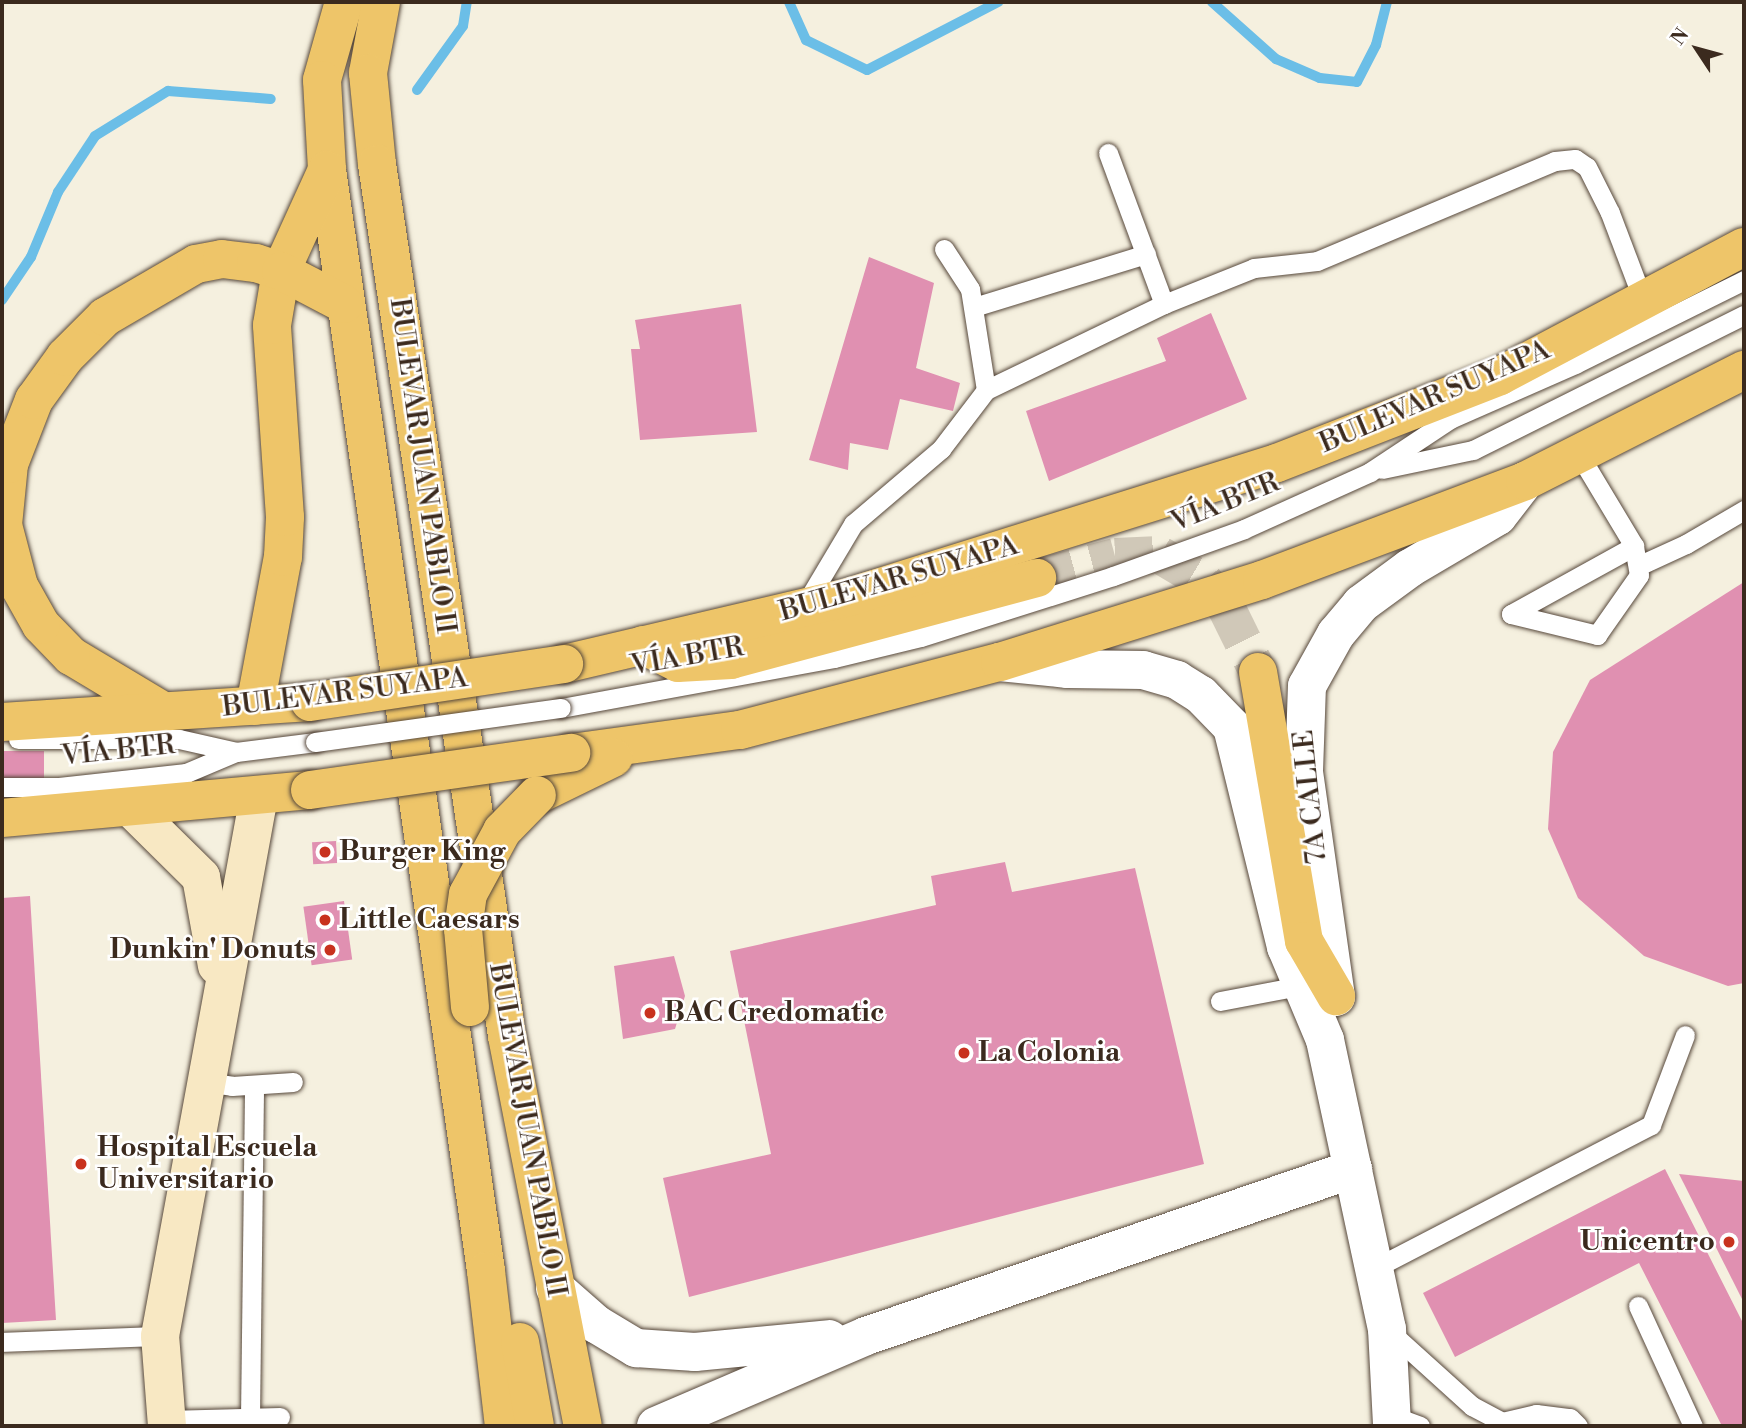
<!DOCTYPE html>
<meta charset="utf-8">
<style>
body{margin:0}
#map{position:relative;width:1746px;height:1428px;overflow:hidden;background:#f5f0df;font-family:"Libre Bodoni",serif}
div>[style]{position:absolute}
.stream>*{height:10px;margin:-5px;padding:0 5px;transform-origin:5px;border-radius:5px;background:#6bbee7}
.building>*{inset:0;background:#e090b1;transform-origin:0 0}
.primary-tunnel>*{height:38px;margin-top:-19px;transform-origin:0;background:repeating-linear-gradient(90deg,#d0c8b8 0 38px,transparent 0 57px)}
.roads{filter:drop-shadow(0 0 2px #57483b) drop-shadow(0 0 2px #57483b)}
.lane>*{height:19px;margin:-9.5px;padding:0 9.5px;transform-origin:9.5px;border-radius:9.5px;background:#fff}
.street>*{height:38px;margin:-19px;padding:0 19px;transform-origin:19px;border-radius:19px;background:#fff}
.secondary>*{height:38px;margin:-19px;padding:0 19px;transform-origin:19px;border-radius:19px;background:#f8e8c3}
.primary>*{height:38px;margin:-19px;padding:0 19px;transform-origin:19px;border-radius:19px;background:#eec569}
.bridges{filter:drop-shadow(0 0 2px #57483b) drop-shadow(0 0 2px #57483b)}
.lane-bridge>*{height:19px;margin:-9.5px;padding:0 9.5px;transform-origin:9.5px;border-radius:9.5px;background:#fff}
.primary-bridge>*{height:38px;margin:-19px;padding:0 19px;transform-origin:19px;border-radius:19px;background:#eec569}
.dots>*{width:19px;height:19px;translate:-50% -50%;box-sizing:border-box;border:4px solid #fff;border-radius:50%}
span{translate:-50% -50%;white-space:nowrap;text-align:center;line-height:1.15;-webkit-text-stroke:5px #fff;paint-order:stroke}
.street-label{font-size:28px;color:#3b2a1e}
.poi-label{font-size:28px;color:#3b2a1e;font-weight:700}
.left{translate:0 -50%;text-align:left}
.right{translate:-100% -50%;text-align:right}
.frame{position:absolute;inset:0;border:4px solid #3b2a1e;pointer-events:none}
.north{position:absolute;left:1662px;top:14px;width:70px;height:70px;-webkit-text-stroke:5px #fff;paint-order:stroke;rotate:306deg;font-size:19px;font-weight:700;line-height:28px;text-align:center;color:#3b2a1e}
.north::after{content:'';display:block;margin:auto;width:24px;height:32px;background:#3b2a1e;clip-path:polygon(50% 0,100% 100%,50% 72%,0 100%)}
</style>
<div id="map">
<div class="stream">
<div style="left:789px;top:2px;width:42px;rotate:65.9deg"></div>
<div style="left:806px;top:40px;width:68px;rotate:26.2deg"></div>
<div style="left:867px;top:70px;width:148px;rotate:-27.4deg"></div>
<div style="left:1212px;top:2px;width:86px;rotate:41.7deg"></div>
<div style="left:1276px;top:59px;width:48px;rotate:23.4deg"></div>
<div style="left:1320px;top:78px;width:37px;rotate:6deg"></div>
<div style="left:1357px;top:82px;width:42px;rotate:-62.8deg"></div>
<div style="left:1376px;top:45px;width:44px;rotate:-75.7deg"></div>
<div style="left:417px;top:90px;width:79px;rotate:-54.3deg"></div>
<div style="left:463px;top:26px;width:24px;rotate:-81deg"></div>
<div style="left:2px;top:300px;width:52px;rotate:-56deg"></div>
<div style="left:31px;top:257px;width:70px;rotate:-67.4deg"></div>
<div style="left:58px;top:192px;width:67px;rotate:-56.5deg"></div>
<div style="left:95px;top:136px;width:86px;rotate:-31.7deg"></div>
<div style="left:168px;top:91px;width:103px;rotate:4.4deg"></div>
</div>
<div class="building">
<div style="clip-path:polygon(869px 257px,934px 283px,916px 368px,960px 383px,953px 411px,900px 399px,888px 450px,850px 443px,848px 470px,809px 460px)"></div>
<div style="clip-path:polygon(741px 304px,757px 432px,640px 440px,631px 349px,640px 349px,635px 320px)"></div>
<div style="clip-path:polygon(1211px 313px,1247px 399px,1049px 481px,1026px 411px,1166px 361px,1157px 338px)"></div>
<div style="clip-path:polygon(1744px 582px,1744px 983px,1728px 986px,1644px 956px,1578px 898px,1548px 829px,1553px 752px,1590px 680px)"></div>
<div style="left:2px;top:751px;width:42px;height:28px"></div>
<div style="left:336px;top:841px;width:22px;height:24px;rotate:87deg"></div>
<div style="clip-path:polygon(1005px 862px,1012px 892px,1135px 868px,1204px 1164px,689px 1297px,663px 1178px,771px 1154px,730px 951px,936px 905px,931px 876px)"></div>
<div style="clip-path:polygon(30px 896px,56px 1320px,2px 1323px,2px 898px)"></div>
<div style="left:344px;top:901px;width:59px;height:41px;rotate:82deg"></div>
<div style="clip-path:polygon(674px 956px,685px 996px,675px 1029px,623px 1039px,614px 966px)"></div>
<div style="clip-path:polygon(1665px 1169px,1744px 1325px,1744px 1426px,1722px 1426px,1639px 1263px,1455px 1357px,1423px 1293px)"></div>
<div style="clip-path:polygon(1679px 1174px,1744px 1181px,1744px 1303px)"></div>
</div>
<div class="primary-tunnel">
<div style="left:1037px;top:578px;width:81px;rotate:-15.1deg"></div>
<div style="left:1115px;top:557px;width:45px;rotate:-2.5deg"></div>
<div style="left:1160px;top:555px;width:51px;rotate:30.6deg"></div>
<div style="left:1204px;top:581px;width:34px;rotate:50deg"></div>
<div style="left:1226px;top:607px;width:72px;rotate:63.8deg"></div>
</div>
<div class="roads">
<div class="lane">
<div style="left:1108px;top:153px;width:161px;rotate:69.7deg"></div>
<div style="left:944px;top:249px;width:48px;rotate:57deg"></div>
<div style="left:970px;top:289px;width:102px;rotate:81deg"></div>
<div style="left:974px;top:307px;width:180px;rotate:-17.1deg"></div>
<div style="left:1382px;top:469px;width:93px;rotate:-11.8deg"></div>
<div style="left:1473px;top:450px;width:303px;rotate:-26.5deg"></div>
<div style="left:1638px;top:566px;width:53px;rotate:-24.6deg"></div>
<div style="left:1686px;top:544px;width:67px;rotate:-30.4deg"></div>
<div style="left:803px;top:608px;width:98px;rotate:-59.2deg"></div>
<div style="left:853px;top:524px;width:116px;rotate:-40.4deg"></div>
<div style="left:941px;top:449px;width:74px;rotate:-52.7deg"></div>
<div style="left:986px;top:390px;width:198px;rotate:-25.8deg"></div>
<div style="left:1164px;top:304px;width:97px;rotate:-21.8deg"></div>
<div style="left:1254px;top:268px;width:63px;rotate:-6.3deg"></div>
<div style="left:1317px;top:261px;width:258px;rotate:-22.8deg"></div>
<div style="left:1555px;top:161px;width:20px;rotate:-6deg"></div>
<div style="left:1575px;top:159px;width:14px;rotate:34deg"></div>
<div style="left:1587px;top:167px;width:51px;rotate:63.4deg"></div>
<div style="left:1610px;top:213px;width:93px;rotate:69.2deg"></div>
<div style="left:1511px;top:614px;width:89px;rotate:13.7deg"></div>
<div style="left:1597px;top:635px;width:73px;rotate:-55deg"></div>
<div style="left:1639px;top:575px;width:29px;rotate:-100deg"></div>
<div style="left:1634px;top:546px;width:105px;rotate:-121deg"></div>
<div style="left:1511px;top:614px;width:141px;rotate:-28.9deg"></div>
<div style="left:561px;top:708px;width:278px;rotate:-10.4deg"></div>
<div style="left:834px;top:658px;width:89px;rotate:-13.6deg"></div>
<div style="left:921px;top:637px;width:201px;rotate:-17.6deg"></div>
<div style="left:1113px;top:576px;width:139px;rotate:-19.7deg"></div>
<div style="left:1244px;top:529px;width:138px;rotate:-24.3deg"></div>
<div style="left:1370px;top:472px;width:96px;rotate:-33.5deg"></div>
<div style="left:1450px;top:419px;width:137px;rotate:-23.7deg"></div>
<div style="left:1575px;top:364px;width:189px;rotate:-26.4deg"></div>
<div style="left:18px;top:739px;width:161px"></div>
<div style="left:179px;top:739px;width:58px;rotate:12.8deg"></div>
<div style="left:2px;top:787px;width:57px"></div>
<div style="left:59px;top:787px;width:128px;rotate:-6.3deg"></div>
<div style="left:186px;top:773px;width:54px;rotate:-22.8deg"></div>
<div style="left:236px;top:752px;width:80px;rotate:-7.2deg"></div>
<div style="left:1220px;top:1001px;width:86px;rotate:-10.7deg"></div>
<div style="left:205px;top:1082px;width:27px;rotate:8deg"></div>
<div style="left:232px;top:1086px;width:61px;rotate:-3.8deg"></div>
<div style="left:1375px;top:1268px;width:311px;rotate:-27.4deg"></div>
<div style="left:1651px;top:1125px;width:96px;rotate:-69.3deg"></div>
<div style="left:1638px;top:1306px;width:132px;rotate:65.4deg"></div>
<div style="left:1389px;top:1331px;width:112px;rotate:42.1deg"></div>
<div style="left:1472px;top:1406px;width:34px;rotate:28deg"></div>
<div style="left:1502px;top:1422px;width:35px;rotate:-13deg"></div>
<div style="left:1536px;top:1414px;width:34px;rotate:7deg"></div>
<div style="left:1570px;top:1418px;width:11px;rotate:45deg"></div>
<div style="left:2px;top:1342px;width:158px;rotate:-2.2deg"></div>
<div style="left:1390px;top:1415px;width:32px;rotate:20deg"></div>
<div style="left:250px;top:1418px;width:332px;rotate:-89.3deg"></div>
<div style="left:167px;top:1420px;width:113px;rotate:-1.5deg"></div>
</div>
<div class="street">
<div style="left:1000px;top:662px;width:68px;rotate:5.9deg"></div>
<div style="left:1068px;top:669px;width:75px;rotate:0.8deg"></div>
<div style="left:1143px;top:670px;width:35px;rotate:16deg"></div>
<div style="left:1177px;top:680px;width:28px;rotate:32deg"></div>
<div style="left:1201px;top:695px;width:45px;rotate:45.9deg"></div>
<div style="left:1232px;top:727px;width:227px;rotate:76.2deg"></div>
<div style="left:1286px;top:947px;width:101px;rotate:67.2deg"></div>
<div style="left:1325px;top:1040px;width:296px;rotate:77.9deg"></div>
<div style="left:1387px;top:1329px;width:97px;rotate:87deg"></div>
<div style="left:1336px;top:997px;width:228px;rotate:-98.1deg"></div>
<div style="left:1304px;top:771px;width:85px;rotate:-88deg"></div>
<div style="left:1307px;top:686px;width:60px;rotate:-60.9deg"></div>
<div style="left:1336px;top:634px;width:39px;rotate:-50deg"></div>
<div style="left:1361px;top:604px;width:61px;rotate:-36.3deg"></div>
<div style="left:1410px;top:568px;width:102px;rotate:-30.6deg"></div>
<div style="left:1498px;top:516px;width:44px;rotate:-52.4deg"></div>
<div style="left:555px;top:1288px;width:55px;rotate:41.3deg"></div>
<div style="left:596px;top:1324px;width:47px;rotate:31deg"></div>
<div style="left:636px;top:1348px;width:59px;rotate:3.9deg"></div>
<div style="left:695px;top:1352px;width:135px;rotate:-5.5deg"></div>
<div style="left:656px;top:1426px;width:228px;rotate:-23.2deg"></div>
<div style="left:866px;top:1336px;width:515px;rotate:-18.93deg"></div>
</div>
<div class="secondary">
<div style="left:132px;top:809px;width:97px;rotate:44.6deg"></div>
<div style="left:201px;top:877px;width:90px;rotate:79.8deg"></div>
<div style="left:167px;top:1426px;width:90px;rotate:-94.4deg"></div>
<div style="left:160px;top:1336px;width:549px;rotate:-79.61deg"></div>
</div>
<div class="primary">
<div style="left:344px;top:2px;width:81px;rotate:105.8deg"></div>
<div style="left:322px;top:80px;width:90px;rotate:86.8deg"></div>
<div style="left:327px;top:170px;width:1112px;rotate:81.78deg"></div>
<div style="left:486px;top:1271px;width:156px;rotate:83.4deg"></div>
<div style="left:381px;top:2px;width:72px;rotate:100.4deg"></div>
<div style="left:368px;top:73px;width:91px;rotate:84.4deg"></div>
<div style="left:377px;top:164px;width:882px;rotate:81.52deg"></div>
<div style="left:507px;top:1036px;width:397px;rotate:79deg"></div>
<div style="left:643px;top:645px;width:39px;rotate:27deg"></div>
<div style="left:678px;top:663px;width:53px;rotate:-3.2deg"></div>
<div style="left:731px;top:660px;width:317px;rotate:-15deg"></div>
<div style="left:564px;top:664px;width:293px;rotate:-13.2deg"></div>
<div style="left:849px;top:597px;width:448px;rotate:-17.4deg"></div>
<div style="left:1277px;top:463px;width:239px;rotate:-21.3deg"></div>
<div style="left:1500px;top:376px;width:276px;rotate:-27.9deg"></div>
<div style="left:1258px;top:672px;width:273px;rotate:80.3deg"></div>
<div style="left:1304px;top:941px;width:64px;rotate:59.8deg"></div>
<div style="left:255px;top:706px;width:152px;rotate:-79.4deg"></div>
<div style="left:283px;top:557px;width:40px;rotate:-87.1deg"></div>
<div style="left:285px;top:517px;width:192px;rotate:-93.9deg"></div>
<div style="left:272px;top:325px;width:55px;rotate:-80.5deg"></div>
<div style="left:281px;top:271px;width:111px;rotate:-65.5deg"></div>
<div style="left:163px;top:711px;width:107px;rotate:-149.1deg"></div>
<div style="left:71px;top:656px;width:43px;rotate:-134.1deg"></div>
<div style="left:41px;top:625px;width:45px;rotate:-119.4deg"></div>
<div style="left:19px;top:586px;width:63px;rotate:-104.7deg"></div>
<div style="left:3px;top:525px;width:61px;rotate:-84.4deg"></div>
<div style="left:9px;top:464px;width:69px;rotate:-68.7deg"></div>
<div style="left:34px;top:400px;width:53px;rotate:-54.2deg"></div>
<div style="left:65px;top:357px;width:57px;rotate:-45deg"></div>
<div style="left:105px;top:317px;width:105px;rotate:-30.2deg"></div>
<div style="left:196px;top:264px;width:26px;rotate:-11deg"></div>
<div style="left:222px;top:259px;width:34px;rotate:7deg"></div>
<div style="left:256px;top:263px;width:26px;rotate:18deg"></div>
<div style="left:281px;top:271px;width:71px;rotate:27.6deg"></div>
<div style="left:2px;top:722px;width:309px;rotate:-3.7deg"></div>
<div style="left:571px;top:753px;width:171px;rotate:-7.8deg"></div>
<div style="left:740px;top:730px;width:269px;rotate:-14.7deg"></div>
<div style="left:1000px;top:662px;width:275px;rotate:-17.4deg"></div>
<div style="left:1262px;top:580px;width:281px;rotate:-20.6deg"></div>
<div style="left:1525px;top:481px;width:246px;rotate:-26.9deg"></div>
<div style="left:537px;top:795px;width:85px;rotate:-26deg"></div>
<div style="left:2px;top:818px;width:309px;rotate:-5.2deg"></div>
<div style="left:520px;top:1342px;width:85px;rotate:79.9deg"></div>
</div>
</div>
<div class="bridges">
<div class="lane-bridge">
<div style="left:315px;top:742px;width:248px;rotate:-7.9deg"></div>
</div>
<div class="primary-bridge">
<div style="left:310px;top:702px;width:257px;rotate:-8.5deg"></div>
<div style="left:310px;top:790px;width:264px;rotate:-8.1deg"></div>
<div style="left:470px;top:1007px;width:78px;rotate:-95.1deg"></div>
<div style="left:463px;top:929px;width:35px;rotate:-82deg"></div>
<div style="left:468px;top:894px;width:72px;rotate:-61.6deg"></div>
<div style="left:502px;top:831px;width:50px;rotate:-45.8deg"></div>
</div>
</div>
<div class="dots">
<div style="left:325px;top:852px;background:#c8321e"></div>
<div style="left:325px;top:920px;background:#c8321e"></div>
<div style="left:330px;top:950px;background:#c8321e"></div>
<div style="left:650px;top:1013px;background:#c8321e"></div>
<div style="left:964px;top:1053px;background:#c8321e"></div>
<div style="left:81px;top:1164px;background:#c8321e"></div>
<div style="left:1729px;top:1242px;background:#c8321e"></div>
</div>
<div class="street-label">
<span style="left:1435px;top:397px;rotate:-23deg">BULEVAR SUYAPA</span>
<span style="left:422px;top:466px;rotate:82deg">BULEVAR JUAN PABLO II</span>
<span style="left:1225px;top:503px;rotate:-22deg">VÍA BTR</span>
<span style="left:899px;top:579px;rotate:-16deg">BULEVAR SUYAPA</span>
<span style="left:687px;top:657px;rotate:-10deg">VÍA BTR</span>
<span style="left:345px;top:693px;rotate:-7deg">BULEVAR SUYAPA</span>
<span style="left:118px;top:751px;rotate:-6deg">VÍA BTR</span>
<span style="left:1311px;top:797px;rotate:-96deg">7A CALLE</span>
<span style="left:527px;top:1130px;rotate:80deg">BULEVAR JUAN PABLO II</span>
</div>
<div class="poi-label">
<span class="left" style="left:339px;top:852px">Burger King</span>
<span class="left" style="left:339px;top:920px">Little Caesars</span>
<span class="right" style="left:316px;top:950px">Dunkin' Donuts</span>
<span class="left" style="left:664px;top:1013px">BAC Credomatic</span>
<span class="left" style="left:978px;top:1053px">La Colonia</span>
<span class="left" style="left:97px;top:1164px">Hospital Escuela<br>Universitario</span>
<span class="right" style="left:1715px;top:1242px">Unicentro</span>
</div>
<div class="frame"></div>
<div class="north">N</div>
</div>
